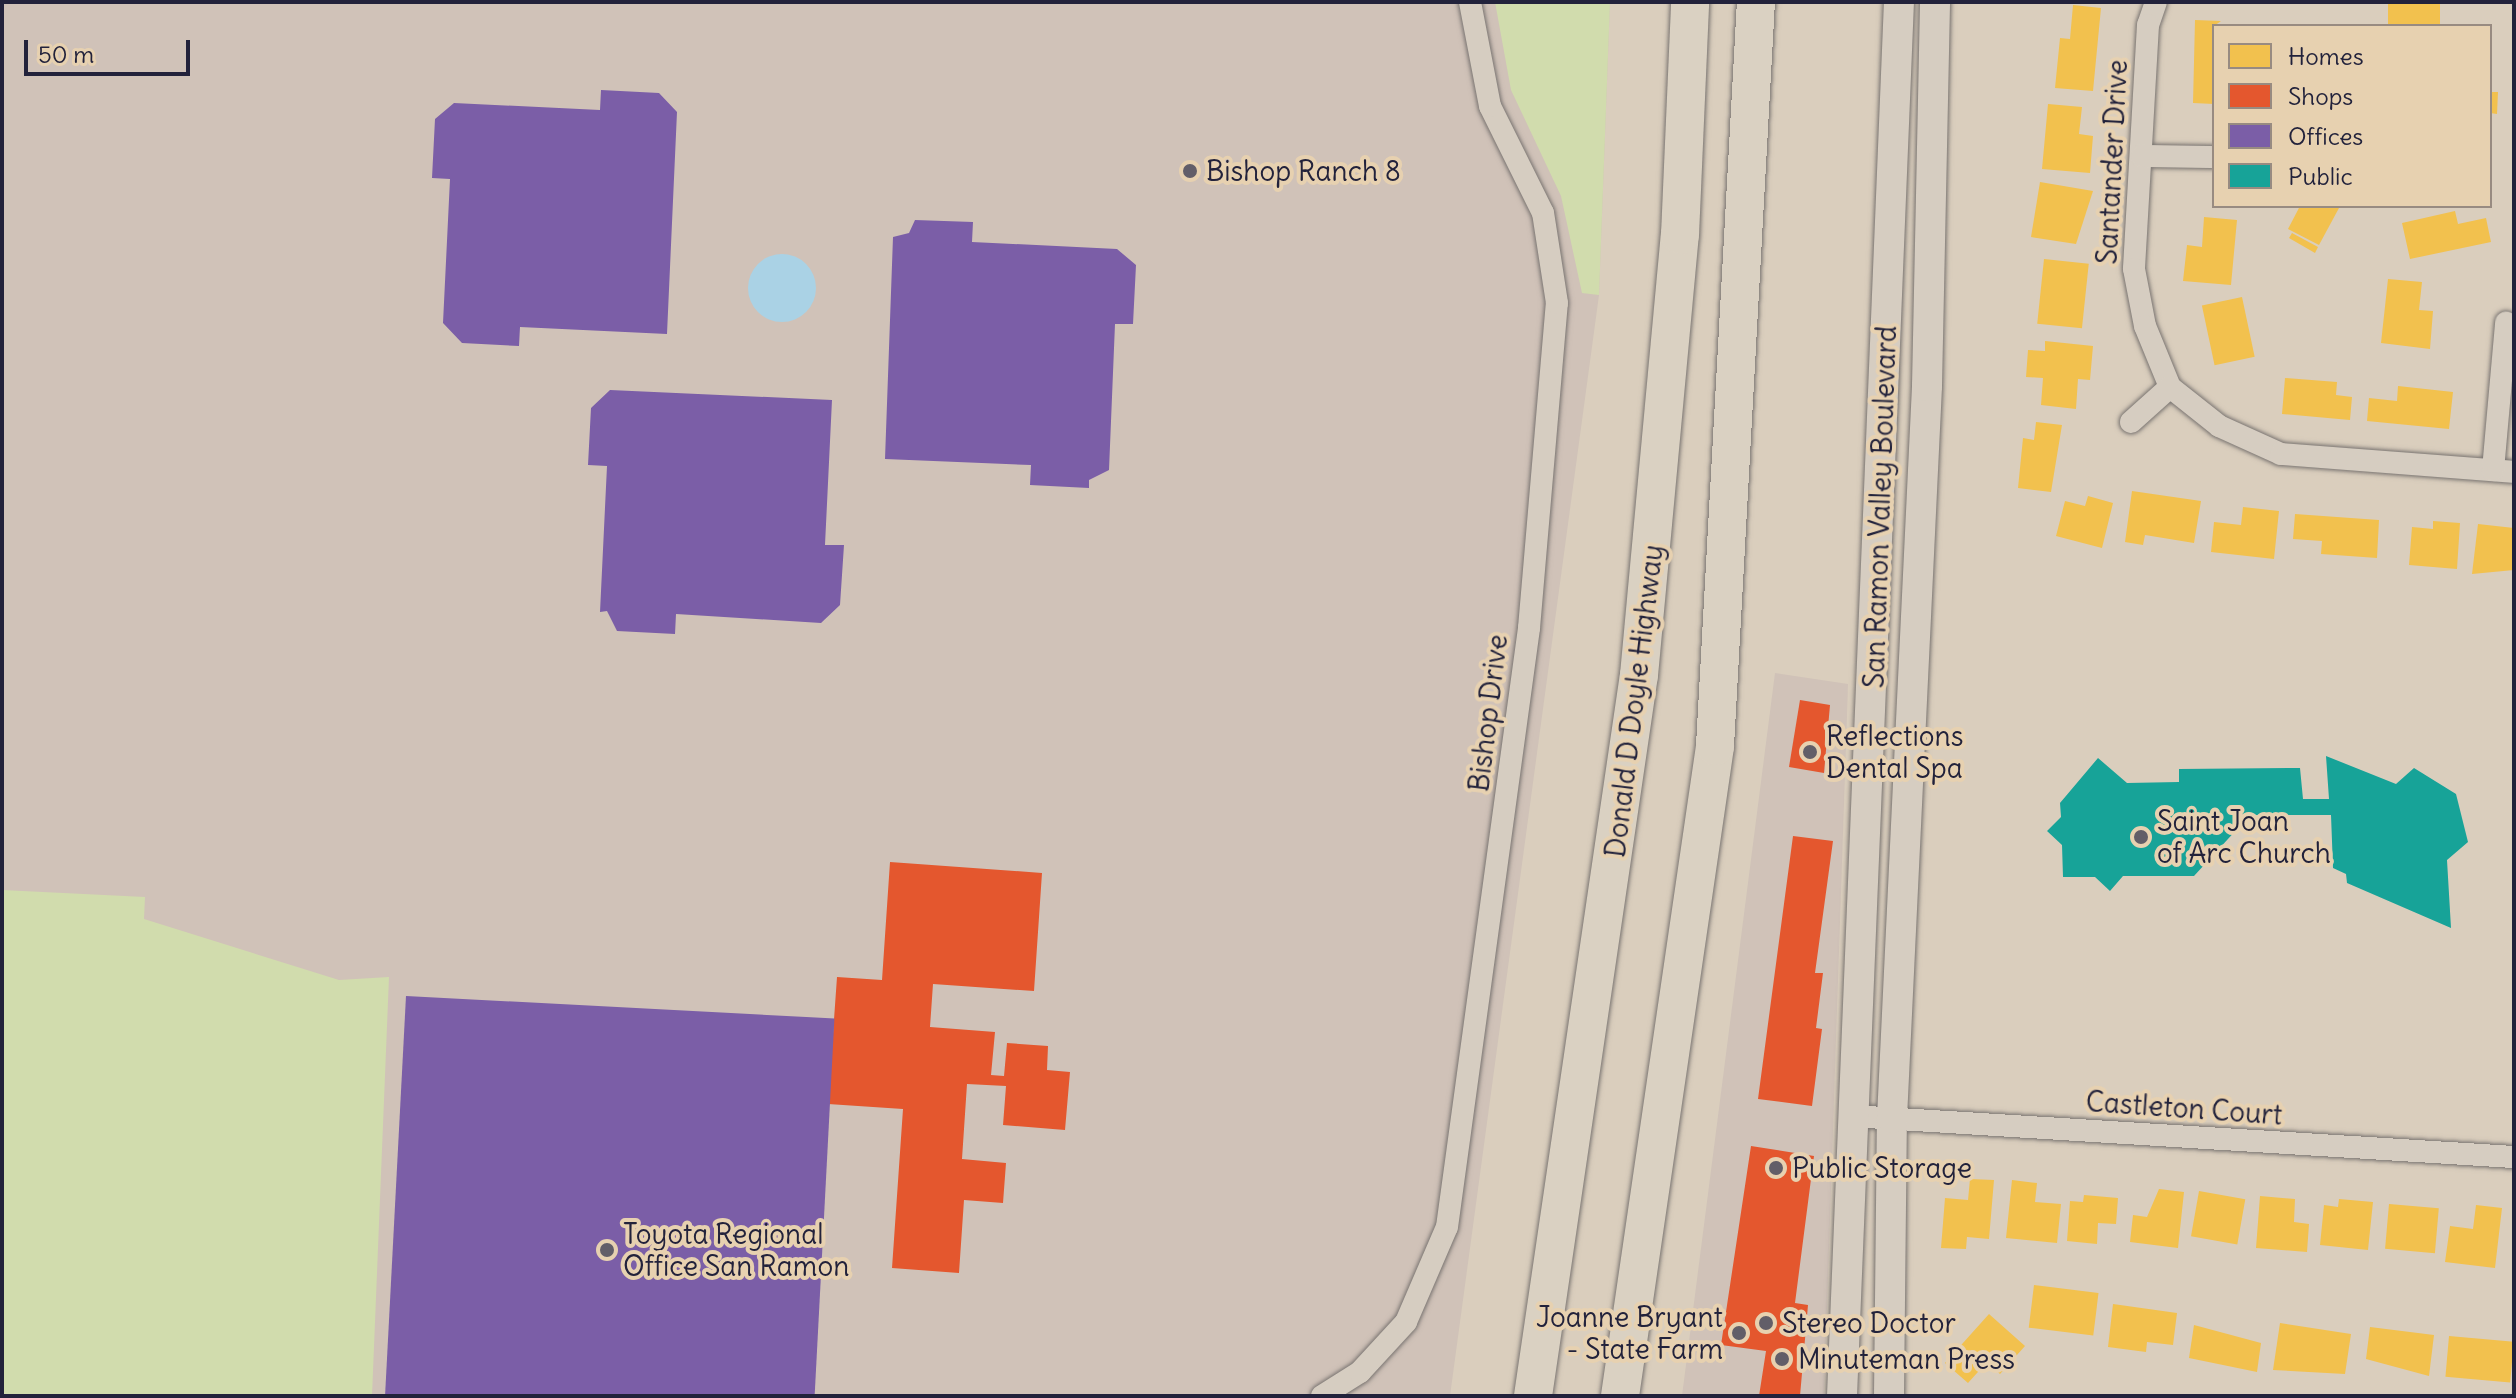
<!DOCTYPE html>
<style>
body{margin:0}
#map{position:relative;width:2516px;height:1398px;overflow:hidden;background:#dacebd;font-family:Delius,sans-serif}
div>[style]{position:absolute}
.built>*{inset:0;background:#d0c2b8}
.green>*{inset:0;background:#d1dcad}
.water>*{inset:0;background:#aad2e5}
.round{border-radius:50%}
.homes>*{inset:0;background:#f2c14e;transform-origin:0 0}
.shops>*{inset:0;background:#e4572e}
.offices>*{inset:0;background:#7b5ea7;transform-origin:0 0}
.public>*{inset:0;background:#17a398}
.roads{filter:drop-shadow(0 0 2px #797471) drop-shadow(0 0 2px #797471)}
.minor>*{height:22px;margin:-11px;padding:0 11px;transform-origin:11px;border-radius:11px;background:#d6cdc1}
.secondary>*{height:30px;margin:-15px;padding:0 15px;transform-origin:15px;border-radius:15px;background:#d6cdc1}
.motorway>*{height:38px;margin:-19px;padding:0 19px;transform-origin:19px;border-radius:19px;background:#dad1c2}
.dots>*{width:22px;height:22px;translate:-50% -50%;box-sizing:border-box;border:4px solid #e7d1b0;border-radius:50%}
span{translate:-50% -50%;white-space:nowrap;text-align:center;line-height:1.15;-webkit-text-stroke:8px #e7d1b0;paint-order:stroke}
.street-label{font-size:28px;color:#22223b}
.poi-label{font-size:28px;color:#22223b}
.left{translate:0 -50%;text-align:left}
.right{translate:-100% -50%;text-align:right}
.frame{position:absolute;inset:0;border:4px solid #22223b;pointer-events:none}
.legend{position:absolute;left:2212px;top:24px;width:280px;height:184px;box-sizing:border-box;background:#e7d1b0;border:2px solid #988b81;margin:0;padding:10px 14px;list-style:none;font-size:24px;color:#22223b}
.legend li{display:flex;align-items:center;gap:16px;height:40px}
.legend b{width:40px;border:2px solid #988b81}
.scale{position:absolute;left:24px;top:40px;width:166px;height:36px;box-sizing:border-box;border:4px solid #22223b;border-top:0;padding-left:10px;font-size:24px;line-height:28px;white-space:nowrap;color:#22223b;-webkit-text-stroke:6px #e7d1b0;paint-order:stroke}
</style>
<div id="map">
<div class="built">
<div style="clip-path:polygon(2px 2px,1610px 2px,1599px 295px,1450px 1396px,2px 1396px)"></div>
<div style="clip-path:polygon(1775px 673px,1848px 684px,1824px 1396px,1682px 1396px)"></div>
</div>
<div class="green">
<div style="clip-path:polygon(1495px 2px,1610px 2px,1599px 295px,1582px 293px,1561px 196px,1511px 90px)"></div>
<div style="clip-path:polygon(2px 890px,145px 897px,144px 919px,339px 980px,389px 977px,372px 1396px,2px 1396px)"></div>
</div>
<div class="water">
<div class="round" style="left:748px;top:254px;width:68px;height:68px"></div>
</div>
<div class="homes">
<div style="left:2388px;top:2px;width:52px;height:24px"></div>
<div style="clip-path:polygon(2073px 5px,2101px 8px,2093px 91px,2055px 88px,2060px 38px,2070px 39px)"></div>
<div style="clip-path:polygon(2195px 20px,2221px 21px,2214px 26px,2214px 104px,2193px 103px)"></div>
<div style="clip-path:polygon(2490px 92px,2498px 92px,2497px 114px,2490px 113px)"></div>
<div style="clip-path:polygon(2048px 104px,2082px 107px,2079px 134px,2093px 136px,2090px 173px,2042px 169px)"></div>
<div style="clip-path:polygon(2040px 182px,2093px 191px,2076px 244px,2031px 237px)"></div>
<div style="clip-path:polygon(2300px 206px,2339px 208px,2319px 245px,2288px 229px)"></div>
<div style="clip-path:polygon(2455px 211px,2458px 224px,2486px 218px,2491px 242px,2410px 259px,2402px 223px)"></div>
<div style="clip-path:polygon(2204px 217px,2237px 220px,2231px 285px,2183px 281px,2187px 245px,2202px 247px)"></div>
<div style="clip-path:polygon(2292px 233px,2318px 247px,2315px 253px,2289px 238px)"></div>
<div style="left:2044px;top:259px;width:45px;height:65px;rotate:6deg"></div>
<div style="clip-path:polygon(2388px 279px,2422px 282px,2419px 310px,2433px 311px,2430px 349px,2381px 343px)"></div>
<div style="left:2242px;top:297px;width:61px;height:41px;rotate:78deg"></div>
<div style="clip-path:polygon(2045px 341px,2093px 346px,2090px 380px,2078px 379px,2076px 409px,2041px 405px,2043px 378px,2026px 377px,2028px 350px,2045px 351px)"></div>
<div style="clip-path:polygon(2285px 378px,2337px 382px,2336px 395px,2352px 397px,2350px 420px,2282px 414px)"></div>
<div style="clip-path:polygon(2398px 386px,2453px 392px,2449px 429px,2367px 421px,2369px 398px,2397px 401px)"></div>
<div style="clip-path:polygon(2036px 422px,2062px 425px,2051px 492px,2018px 488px,2023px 438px,2034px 440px)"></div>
<div style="clip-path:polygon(2132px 491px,2201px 501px,2194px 543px,2145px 535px,2143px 545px,2125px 542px)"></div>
<div style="clip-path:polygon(2088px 496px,2113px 503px,2102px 548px,2056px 536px,2065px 501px,2085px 506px)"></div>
<div style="clip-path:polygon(2243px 507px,2279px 511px,2274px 559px,2211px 552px,2214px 522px,2241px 525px)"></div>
<div style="clip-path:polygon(2295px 514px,2379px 520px,2377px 558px,2321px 554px,2322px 541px,2293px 539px)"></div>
<div style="clip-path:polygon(2433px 521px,2460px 523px,2457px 569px,2409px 565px,2412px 527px,2433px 529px)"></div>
<div style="clip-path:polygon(2478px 524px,2514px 528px,2514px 570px,2472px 574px)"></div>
<div style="clip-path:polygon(1970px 1179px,1994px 1180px,1989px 1239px,1967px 1237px,1966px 1249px,1941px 1248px,1945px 1198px,1968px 1200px)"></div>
<div style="clip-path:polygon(2012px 1180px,2037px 1183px,2035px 1202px,2061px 1204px,2057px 1243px,2006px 1238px)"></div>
<div style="clip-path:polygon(2159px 1189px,2184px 1192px,2178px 1248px,2130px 1242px,2133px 1215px,2147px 1217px)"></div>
<div style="left:2199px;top:1191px;width:47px;height:46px;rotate:10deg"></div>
<div style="clip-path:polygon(2084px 1195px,2118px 1198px,2116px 1224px,2098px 1223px,2097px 1244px,2067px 1241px,2070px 1201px,2083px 1202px)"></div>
<div style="clip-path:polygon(2260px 1196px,2295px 1199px,2294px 1222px,2309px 1224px,2307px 1252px,2256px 1248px)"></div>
<div style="clip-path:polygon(2339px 1199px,2373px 1202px,2368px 1250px,2320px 1245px,2324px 1205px,2338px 1207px)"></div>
<div style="left:2389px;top:1204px;width:50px;height:45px;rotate:5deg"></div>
<div style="clip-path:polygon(2476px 1205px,2502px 1208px,2495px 1268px,2445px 1262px,2450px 1226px,2473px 1229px)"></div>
<div style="left:2034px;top:1285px;width:65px;height:43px;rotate:7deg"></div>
<div style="clip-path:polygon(2113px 1304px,2177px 1313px,2173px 1345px,2147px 1342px,2146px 1352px,2108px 1347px)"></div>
<div style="clip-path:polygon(1989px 1314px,2025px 1346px,2000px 1374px,1987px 1362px,1968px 1383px,1945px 1363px)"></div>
<div style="clip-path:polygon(2280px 1323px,2351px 1334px,2345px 1374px,2273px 1370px)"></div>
<div style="clip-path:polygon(2194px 1325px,2261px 1343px,2257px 1372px,2189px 1358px)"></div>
<div style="clip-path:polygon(2370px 1327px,2434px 1335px,2429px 1376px,2366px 1359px)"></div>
<div style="left:2449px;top:1336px;width:65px;height:41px;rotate:5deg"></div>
</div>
<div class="shops">
<div style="clip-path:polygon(1800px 700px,1830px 705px,1824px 773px,1789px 767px)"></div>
<div style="clip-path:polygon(1793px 836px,1833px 841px,1815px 973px,1823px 973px,1816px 1028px,1822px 1029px,1812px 1106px,1758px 1099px)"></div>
<div style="clip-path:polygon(890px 862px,1042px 873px,1034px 991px,933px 984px,930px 1027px,995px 1032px,991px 1075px,1004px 1076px,1007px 1043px,1048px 1046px,1047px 1070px,1070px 1072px,1065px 1130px,1003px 1125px,1006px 1086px,967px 1084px,962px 1159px,1006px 1163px,1003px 1203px,964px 1200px,959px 1273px,892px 1268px,903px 1109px,828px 1104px,837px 977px,882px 980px)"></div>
<div style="clip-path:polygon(1751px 1146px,1814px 1156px,1795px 1303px,1808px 1305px,1800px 1396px,1759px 1396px,1766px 1351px,1721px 1345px)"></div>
</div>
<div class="offices">
<div style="clip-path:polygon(601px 90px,659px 93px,677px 112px,667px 334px,520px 327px,519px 346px,462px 343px,443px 323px,450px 179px,432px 178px,435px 119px,454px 103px,600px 110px)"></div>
<div style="clip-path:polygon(915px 220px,973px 222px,972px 242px,1117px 249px,1136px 265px,1133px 324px,1115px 324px,1109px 470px,1089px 480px,1089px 488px,1030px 485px,1031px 465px,885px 459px,893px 237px,909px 233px)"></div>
<div style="clip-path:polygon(610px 390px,832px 400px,825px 545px,844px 545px,840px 605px,821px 623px,676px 614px,675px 634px,617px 631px,607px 611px,600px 612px,607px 466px,588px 465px,591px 408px)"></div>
<div style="left:406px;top:996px;width:429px;height:400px;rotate:3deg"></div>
</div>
<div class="public">
<div style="clip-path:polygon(2326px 756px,2396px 784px,2414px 768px,2456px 794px,2468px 842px,2447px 860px,2451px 928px,2347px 883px,2346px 874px,2333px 868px,2331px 815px,2250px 815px,2194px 876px,2123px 876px,2110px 891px,2095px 877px,2063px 877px,2062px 845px,2047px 831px,2061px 817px,2060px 803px,2098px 758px,2127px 783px,2179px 782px,2179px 769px,2300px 768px,2303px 799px,2329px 799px)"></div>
</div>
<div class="roads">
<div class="minor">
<div style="left:2156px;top:2px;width:24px;rotate:109deg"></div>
<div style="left:2148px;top:25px;width:244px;rotate:93.3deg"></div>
<div style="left:2134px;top:269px;width:58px;rotate:79.1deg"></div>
<div style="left:2145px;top:326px;width:66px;rotate:67.7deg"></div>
<div style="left:2170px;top:387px;width:63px;rotate:38.5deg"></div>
<div style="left:2219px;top:426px;width:68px;rotate:24.3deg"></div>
<div style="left:2281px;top:454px;width:234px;rotate:4.4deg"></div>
<div style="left:2142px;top:156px;width:72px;rotate:0.8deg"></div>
<div style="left:2131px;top:422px;width:52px;rotate:-41.9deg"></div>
<div style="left:2493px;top:470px;width:148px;rotate:-84.9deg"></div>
<div style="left:1851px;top:1116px;width:664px;rotate:3.54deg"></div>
<div style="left:1322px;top:1396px;width:45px;rotate:-32.3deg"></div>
<div style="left:1360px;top:1372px;width:68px;rotate:-47.4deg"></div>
<div style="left:1406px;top:1322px;width:103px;rotate:-66.7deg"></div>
<div style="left:1447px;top:1227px;width:605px;rotate:-82.2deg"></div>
<div style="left:1529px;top:628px;width:326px;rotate:-85.1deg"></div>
<div style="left:1557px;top:303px;width:91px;rotate:-98.8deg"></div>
<div style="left:1543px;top:213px;width:119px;rotate:-116.4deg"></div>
<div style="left:1490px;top:106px;width:106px;rotate:-100.9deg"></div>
</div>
<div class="secondary">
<div style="left:1842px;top:1396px;width:1395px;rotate:-87.66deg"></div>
<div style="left:1889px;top:1396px;width:278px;rotate:-89.4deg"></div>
<div style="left:1892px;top:1118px;width:733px;rotate:-87.26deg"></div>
<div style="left:1927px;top:386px;width:384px;rotate:-88.8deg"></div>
</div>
<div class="motorway">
<div style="left:1533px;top:1396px;width:729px;rotate:-81.64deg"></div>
<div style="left:1639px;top:675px;width:442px;rotate:-84.7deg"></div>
<div style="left:1680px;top:235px;width:233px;rotate:-87.5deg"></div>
<div style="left:1620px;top:1396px;width:657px;rotate:-81.68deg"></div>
<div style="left:1715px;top:746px;width:745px;rotate:-86.85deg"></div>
</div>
</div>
<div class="dots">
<div style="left:1190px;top:171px;background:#625e68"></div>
<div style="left:1810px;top:752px;background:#625e68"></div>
<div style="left:2141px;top:837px;background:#625e68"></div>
<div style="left:1776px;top:1168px;background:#625e68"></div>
<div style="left:607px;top:1250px;background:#625e68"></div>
<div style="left:1766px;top:1323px;background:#625e68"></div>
<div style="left:1739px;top:1333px;background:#625e68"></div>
<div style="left:1782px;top:1359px;background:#625e68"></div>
</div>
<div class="street-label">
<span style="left:2112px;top:162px;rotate:-87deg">Santander Drive</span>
<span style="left:1880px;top:507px;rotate:-88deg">San Ramon Valley Boulevard</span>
<span style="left:1634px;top:701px;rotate:-83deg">Donald D Doyle Highway</span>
<span style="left:1488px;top:713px;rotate:-83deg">Bishop Drive</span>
<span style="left:2184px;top:1108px;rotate:4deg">Castleton Court</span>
</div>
<div class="poi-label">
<span class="left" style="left:1206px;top:171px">Bishop Ranch 8</span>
<span class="left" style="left:1826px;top:752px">Reflections<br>Dental Spa</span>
<span class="left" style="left:2157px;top:837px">Saint Joan<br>of Arc Church</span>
<span class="left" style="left:1792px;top:1168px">Public Storage</span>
<span class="left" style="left:623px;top:1250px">Toyota Regional<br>Office San Ramon</span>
<span class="right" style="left:1723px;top:1333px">Joanne Bryant<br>- State Farm</span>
<span class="left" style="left:1782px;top:1323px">Stereo Doctor</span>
<span class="left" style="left:1798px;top:1359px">Minuteman Press</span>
</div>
<div class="frame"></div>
<ul class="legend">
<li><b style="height:22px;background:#f2c14e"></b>Homes</li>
<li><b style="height:22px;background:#e4572e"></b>Shops</li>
<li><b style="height:22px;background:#7b5ea7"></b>Offices</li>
<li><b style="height:22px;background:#17a398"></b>Public</li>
</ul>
<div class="scale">50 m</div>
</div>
